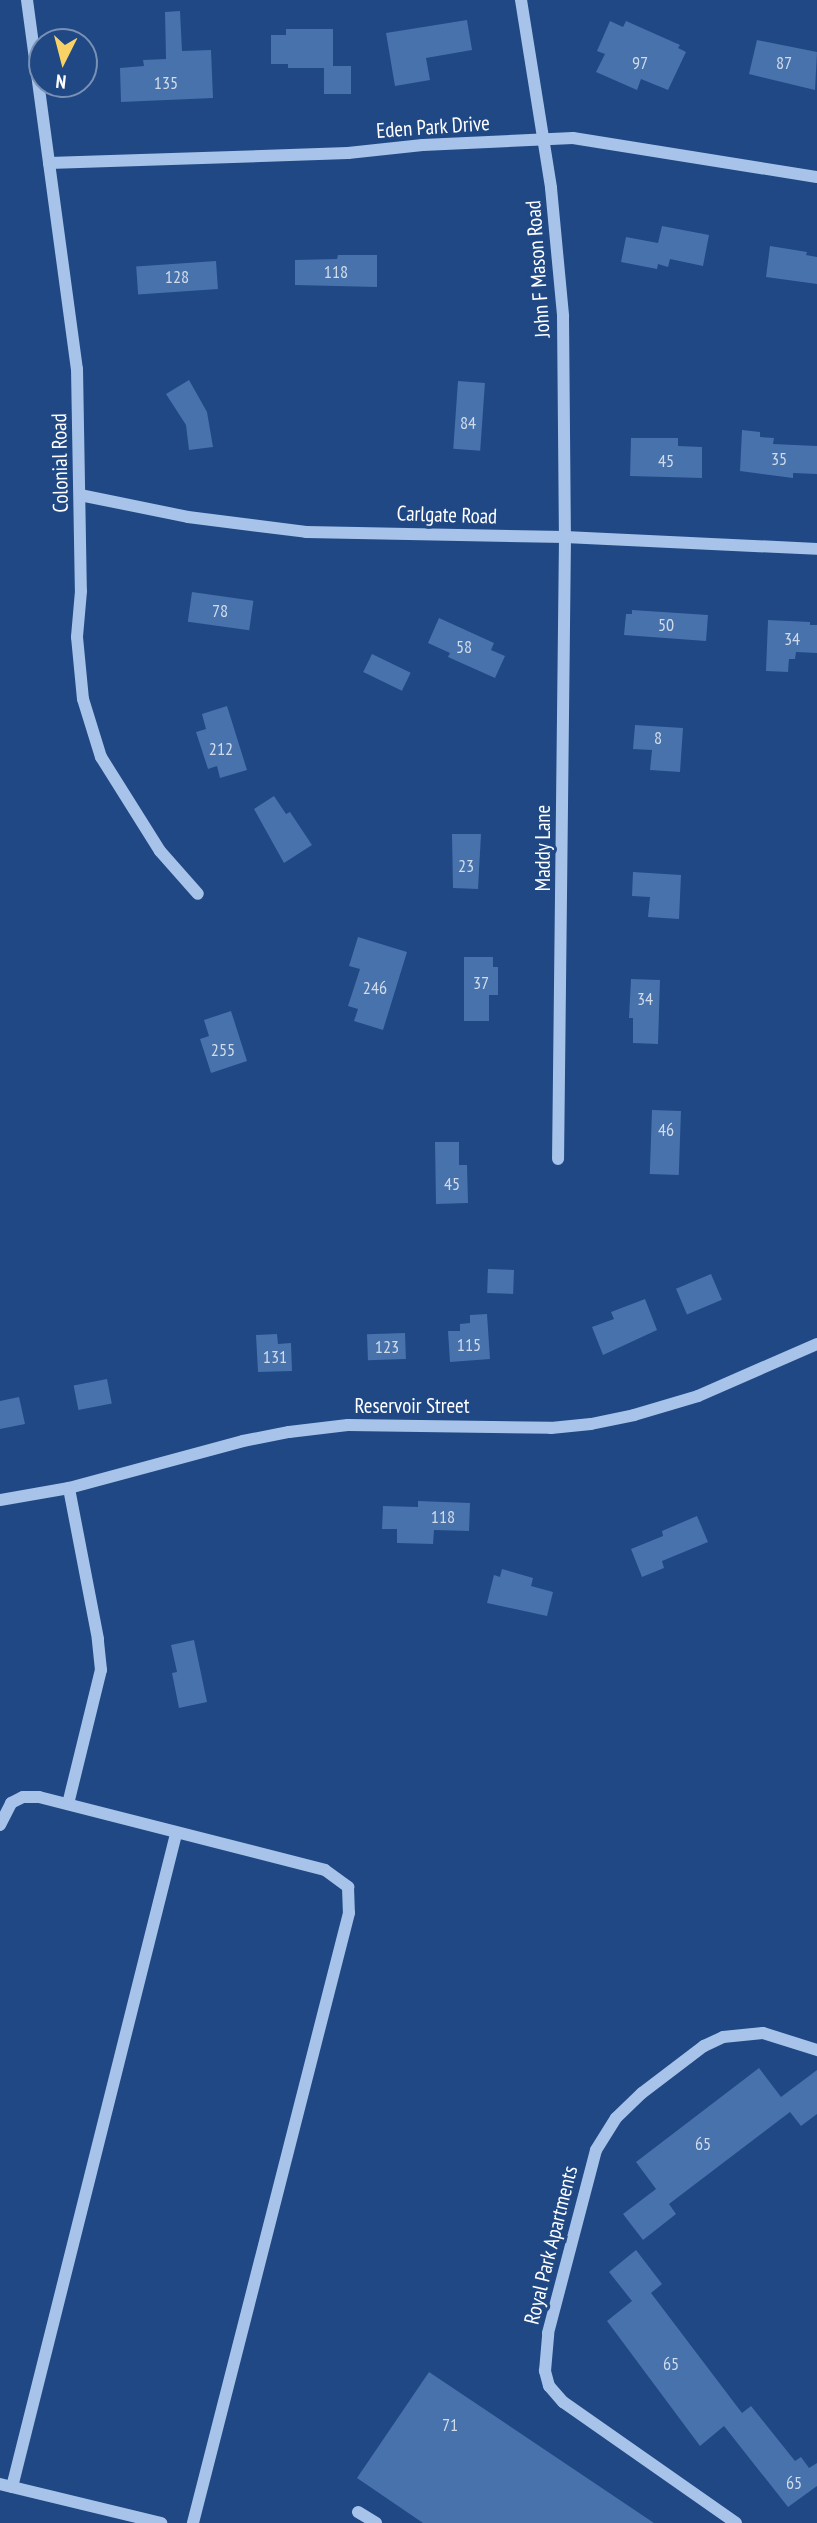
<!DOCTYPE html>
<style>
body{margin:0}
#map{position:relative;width:817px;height:2523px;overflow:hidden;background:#1f4884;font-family:"PT Sans Narrow",sans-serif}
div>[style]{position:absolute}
.building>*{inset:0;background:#4872ac;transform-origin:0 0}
.minor>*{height:12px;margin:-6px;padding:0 6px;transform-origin:6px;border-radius:6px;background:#a7c3e9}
span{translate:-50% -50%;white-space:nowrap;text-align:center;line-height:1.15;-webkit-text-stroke:6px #1f4884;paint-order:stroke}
.number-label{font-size:18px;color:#d1dcea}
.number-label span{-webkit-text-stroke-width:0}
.street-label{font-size:21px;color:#fff}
.north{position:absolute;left:28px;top:28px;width:70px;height:70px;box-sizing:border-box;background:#1f4884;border:2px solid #7991b5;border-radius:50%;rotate:186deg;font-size:19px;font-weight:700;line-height:28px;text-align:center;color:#fff}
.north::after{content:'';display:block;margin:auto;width:24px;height:32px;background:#f8d266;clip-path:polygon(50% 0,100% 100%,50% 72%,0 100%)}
</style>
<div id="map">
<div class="building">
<div style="clip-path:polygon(180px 11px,182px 51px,211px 50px,213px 98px,121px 102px,120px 68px,144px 66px,143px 60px,166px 59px,165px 12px)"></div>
<div style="clip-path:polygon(467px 20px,472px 50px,426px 58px,430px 80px,395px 86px,386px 33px)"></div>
<div style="clip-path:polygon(610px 21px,623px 27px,626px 21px,680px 45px,678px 48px,686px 52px,668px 90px,641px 79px,637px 90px,596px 72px,605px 54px,597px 51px)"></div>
<div style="clip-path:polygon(286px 29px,333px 29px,333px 66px,351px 66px,351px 94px,324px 94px,324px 68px,288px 68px,288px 64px,271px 64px,271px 35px,286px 35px)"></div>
<div style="clip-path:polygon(757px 40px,817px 52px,815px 90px,749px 74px)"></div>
<div style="clip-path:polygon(662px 226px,709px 235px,703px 266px,670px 259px,668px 267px,658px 264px,657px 269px,621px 262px,626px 237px,658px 243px)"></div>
<div style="clip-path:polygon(770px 246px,807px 252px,806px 255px,817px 257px,817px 284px,766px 277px)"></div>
<div style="clip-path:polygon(338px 255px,377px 255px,377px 287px,295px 285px,295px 260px,337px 259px)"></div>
<div style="left:216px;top:261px;width:28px;height:80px;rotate:86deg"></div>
<div style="clip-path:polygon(189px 380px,207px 412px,213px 447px,189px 450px,186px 425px,166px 394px)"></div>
<div style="left:458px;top:381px;width:27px;height:68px;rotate:4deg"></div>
<div style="clip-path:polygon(742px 430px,760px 432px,760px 437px,774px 438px,773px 444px,817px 446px,817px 474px,793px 473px,793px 478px,740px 471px)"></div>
<div style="clip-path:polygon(631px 438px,678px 438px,678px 446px,702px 447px,702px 478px,630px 476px)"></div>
<div style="left:192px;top:592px;width:62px;height:30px;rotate:8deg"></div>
<div style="clip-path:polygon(632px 610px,708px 615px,706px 641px,624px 635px,626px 614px,632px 614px)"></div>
<div style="clip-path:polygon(439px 618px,494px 643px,491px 650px,505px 656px,495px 678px,448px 657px,450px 653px,428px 643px)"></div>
<div style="clip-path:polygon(768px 620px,810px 622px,810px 625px,817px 625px,817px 653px,796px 652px,795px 659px,789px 659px,788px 672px,766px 671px)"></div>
<div style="left:372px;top:654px;width:43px;height:20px;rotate:26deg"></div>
<div style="clip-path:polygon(227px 706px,247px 770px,220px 778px,217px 766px,208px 769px,196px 732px,206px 729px,202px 714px)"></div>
<div style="clip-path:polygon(635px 725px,683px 728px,680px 772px,650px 770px,652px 750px,633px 749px)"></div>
<div style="clip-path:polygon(274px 796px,286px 814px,290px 812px,312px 845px,284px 863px,254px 809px)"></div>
<div style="clip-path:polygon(452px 834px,481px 834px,478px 889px,453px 888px)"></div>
<div style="clip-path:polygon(633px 872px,681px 875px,679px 919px,648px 917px,650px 897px,632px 896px)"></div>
<div style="clip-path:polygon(358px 937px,407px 952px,383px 1030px,354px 1021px,358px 1009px,348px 1006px,360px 969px,349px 966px)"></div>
<div style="clip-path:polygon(464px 957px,493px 957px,493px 967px,498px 967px,498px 995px,489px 995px,489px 1021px,464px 1021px)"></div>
<div style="clip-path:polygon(631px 979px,660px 980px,658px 1044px,633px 1043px,633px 1018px,629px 1018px)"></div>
<div style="clip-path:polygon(231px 1011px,247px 1061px,211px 1073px,200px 1039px,209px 1036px,204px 1020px)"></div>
<div style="left:652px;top:1110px;width:29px;height:64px;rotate:2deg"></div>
<div style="clip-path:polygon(435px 1142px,459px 1142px,459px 1165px,467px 1165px,468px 1203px,436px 1204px)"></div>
<div style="left:488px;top:1269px;width:26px;height:24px;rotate:2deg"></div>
<div style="left:711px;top:1274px;width:28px;height:38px;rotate:67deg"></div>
<div style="clip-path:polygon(645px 1299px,657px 1330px,603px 1355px,592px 1327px,614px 1319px,611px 1312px)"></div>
<div style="clip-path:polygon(487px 1314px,490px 1359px,450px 1362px,448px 1331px,460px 1331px,460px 1324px,470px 1323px,470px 1315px)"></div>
<div style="left:405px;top:1333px;width:26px;height:38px;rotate:88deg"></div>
<div style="clip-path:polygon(277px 1334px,278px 1344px,291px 1343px,292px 1371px,258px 1372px,256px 1335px)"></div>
<div style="left:107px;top:1379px;width:25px;height:34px;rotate:79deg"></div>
<div style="clip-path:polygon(19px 1397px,25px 1424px,0 1429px,0 1401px)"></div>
<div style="clip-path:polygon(418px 1501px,470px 1503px,469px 1531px,434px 1530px,433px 1544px,397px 1543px,397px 1529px,382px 1529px,383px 1506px,418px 1507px)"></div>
<div style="clip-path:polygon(697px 1516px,708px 1542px,662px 1561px,664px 1568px,642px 1577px,631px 1549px,663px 1536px,662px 1531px)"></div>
<div style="clip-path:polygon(502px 1569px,533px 1578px,531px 1586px,553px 1592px,547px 1616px,487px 1603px,494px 1575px,500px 1577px)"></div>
<div style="clip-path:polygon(194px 1640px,207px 1702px,179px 1708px,172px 1673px,177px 1672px,171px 1645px)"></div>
<div style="clip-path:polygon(759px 2068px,781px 2097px,817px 2070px,817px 2114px,801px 2126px,790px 2112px,669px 2204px,676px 2214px,643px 2240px,623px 2214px,656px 2189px,636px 2162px)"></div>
<div style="clip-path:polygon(636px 2250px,662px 2284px,651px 2293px,742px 2413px,751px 2406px,795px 2461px,801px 2457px,809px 2468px,817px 2463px,817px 2486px,788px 2507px,724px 2426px,700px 2446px,607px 2321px,632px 2301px,609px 2272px)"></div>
<div style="clip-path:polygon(429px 2372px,654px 2523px,423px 2523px,357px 2478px)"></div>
</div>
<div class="minor">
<div style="left:27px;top:0;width:372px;rotate:82.3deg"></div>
<div style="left:77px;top:369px;width:222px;rotate:89deg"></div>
<div style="left:81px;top:591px;width:46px;rotate:95deg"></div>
<div style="left:77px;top:637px;width:62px;rotate:84.5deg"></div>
<div style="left:83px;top:699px;width:61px;rotate:72.8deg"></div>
<div style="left:101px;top:757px;width:111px;rotate:57.9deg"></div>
<div style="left:160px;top:851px;width:57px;rotate:48.5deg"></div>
<div style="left:521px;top:0;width:190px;rotate:80.9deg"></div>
<div style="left:551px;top:188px;width:129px;rotate:84.6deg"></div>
<div style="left:563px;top:316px;width:221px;rotate:89.5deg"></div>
<div style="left:565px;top:537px;width:622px;rotate:90.64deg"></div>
<div style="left:49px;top:163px;width:299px;rotate:-1.9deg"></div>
<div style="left:348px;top:153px;width:75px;rotate:-6.1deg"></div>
<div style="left:423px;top:145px;width:150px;rotate:-2.7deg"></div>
<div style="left:573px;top:138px;width:247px;rotate:9.1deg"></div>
<div style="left:80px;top:495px;width:110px;rotate:11.5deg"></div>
<div style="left:188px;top:517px;width:119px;rotate:7.2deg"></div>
<div style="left:306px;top:532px;width:259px;rotate:1.1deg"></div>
<div style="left:565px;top:537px;width:252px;rotate:2.7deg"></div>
<div style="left:0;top:1500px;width:70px;rotate:-9.9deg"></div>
<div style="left:69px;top:1488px;width:180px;rotate:-15.1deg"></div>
<div style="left:243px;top:1441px;width:47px;rotate:-11.1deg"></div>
<div style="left:289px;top:1432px;width:59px;rotate:-6.8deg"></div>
<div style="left:348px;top:1425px;width:203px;rotate:0.8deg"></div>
<div style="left:551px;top:1428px;width:40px;rotate:-5.7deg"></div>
<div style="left:591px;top:1424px;width:44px;rotate:-11.8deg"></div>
<div style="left:634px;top:1415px;width:67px;rotate:-16.5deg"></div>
<div style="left:698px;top:1396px;width:130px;rotate:-23.6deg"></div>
<div style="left:68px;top:1804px;width:138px;rotate:-76.2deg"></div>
<div style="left:101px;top:1670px;width:31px;rotate:-96deg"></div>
<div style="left:98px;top:1639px;width:154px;rotate:-100.9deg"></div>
<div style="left:0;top:1825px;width:25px;rotate:-63deg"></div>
<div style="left:11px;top:1803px;width:13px;rotate:-27deg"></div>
<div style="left:23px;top:1797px;width:16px"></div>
<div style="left:39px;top:1797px;width:295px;rotate:14.3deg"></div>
<div style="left:325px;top:1870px;width:29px;rotate:36deg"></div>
<div style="left:348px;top:1887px;width:26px;rotate:88deg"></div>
<div style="left:349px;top:1913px;width:630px;rotate:104.35deg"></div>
<div style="left:0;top:2484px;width:166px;rotate:13.6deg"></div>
<div style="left:12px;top:2487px;width:673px;rotate:-75.9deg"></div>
<div style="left:358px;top:2512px;width:21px;rotate:31deg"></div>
<div style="left:736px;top:2523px;width:211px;rotate:-145deg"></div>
<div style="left:563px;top:2402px;width:21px;rotate:-131deg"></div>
<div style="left:549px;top:2386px;width:16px;rotate:-105deg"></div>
<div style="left:545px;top:2371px;width:38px;rotate:-85deg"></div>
<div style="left:548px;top:2333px;width:189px;rotate:-75.3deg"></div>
<div style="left:596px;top:2150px;width:38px;rotate:-58deg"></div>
<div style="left:616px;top:2118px;width:36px;rotate:-44deg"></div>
<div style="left:642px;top:2093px;width:78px;rotate:-37.2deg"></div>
<div style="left:704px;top:2046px;width:21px;rotate:-25deg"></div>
<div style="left:723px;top:2037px;width:40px;rotate:-5.7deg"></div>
<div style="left:763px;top:2033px;width:57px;rotate:17.5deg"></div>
</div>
<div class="number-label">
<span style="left:640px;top:63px">97</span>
<span style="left:784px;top:63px">87</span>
<span style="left:166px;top:83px">135</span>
<span style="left:336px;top:272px">118</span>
<span style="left:177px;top:277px">128</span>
<span style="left:468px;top:423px">84</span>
<span style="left:779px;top:459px">35</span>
<span style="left:666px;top:461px">45</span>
<span style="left:220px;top:611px">78</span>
<span style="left:666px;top:625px">50</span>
<span style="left:792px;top:639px">34</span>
<span style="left:464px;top:647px">58</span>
<span style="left:658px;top:738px">8</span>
<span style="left:221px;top:749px">212</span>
<span style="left:466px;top:866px">23</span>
<span style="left:481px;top:983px">37</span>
<span style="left:375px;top:988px">246</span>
<span style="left:645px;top:999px">34</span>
<span style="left:223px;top:1050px">255</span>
<span style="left:666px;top:1130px">46</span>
<span style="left:452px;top:1184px">45</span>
<span style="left:469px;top:1345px">115</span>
<span style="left:387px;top:1347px">123</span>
<span style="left:275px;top:1357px">131</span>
<span style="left:443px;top:1517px">118</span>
<span style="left:703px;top:2144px">65</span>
<span style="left:671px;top:2364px">65</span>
<span style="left:450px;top:2425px">71</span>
<span style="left:794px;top:2483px">65</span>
</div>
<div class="street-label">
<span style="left:433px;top:127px;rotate:-4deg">Eden Park Drive</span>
<span style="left:538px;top:269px;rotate:-94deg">John F Mason Road</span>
<span style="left:60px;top:463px;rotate:-91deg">Colonial Road</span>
<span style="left:447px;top:515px;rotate:2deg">Carlgate Road</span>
<span style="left:543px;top:848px;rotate:-90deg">Maddy Lane</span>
<span style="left:412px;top:1406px">Reservoir Street</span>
<span style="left:551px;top:2245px;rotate:-76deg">Royal Park Apartments</span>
</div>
<div class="north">N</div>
</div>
